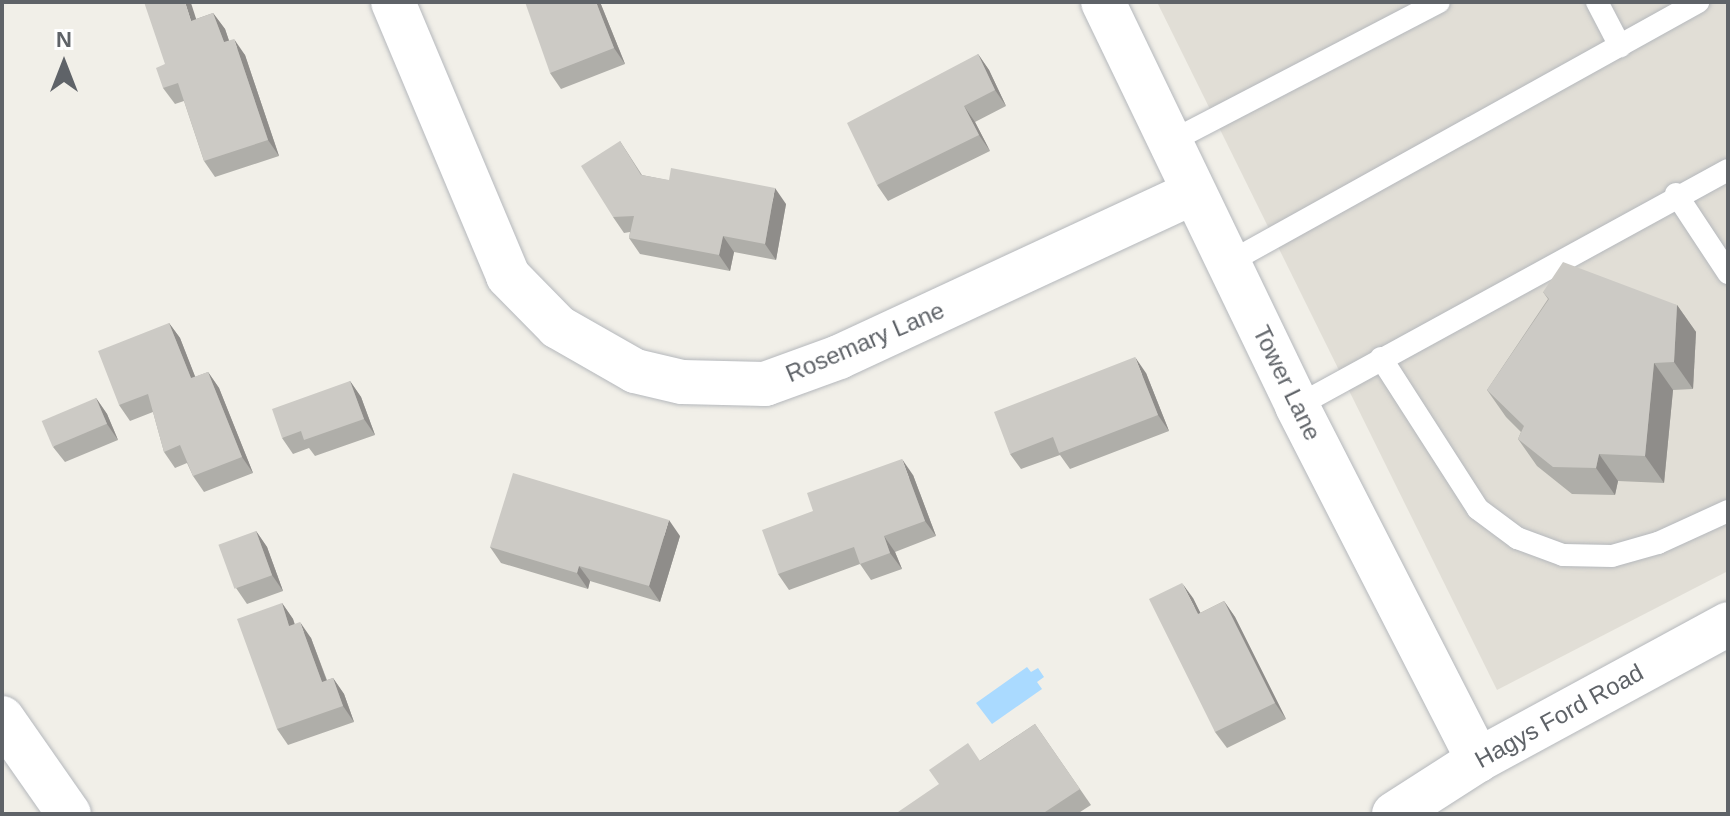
<!DOCTYPE html>
<style>
body{margin:0}
#map{position:relative;width:1730px;height:816px;overflow:hidden;background:#f1efe8;font-family:Helvetica,sans-serif}
div>[style]{position:absolute}
.education>*{inset:0;background:#e1ded6}
.water>*{inset:0;background:#aadaff}
.roads{filter:drop-shadow(0 0 2px #b5b8bc) drop-shadow(0 0 2px #b5b8bc)}
.service>*{height:22px;margin:-11px;padding:0 11px;transform-origin:11px;border-radius:11px;background:#fff}
.minor>*{height:44px;margin:-22px;padding:0 22px;transform-origin:22px;border-radius:22px;background:#fff}
.tertiary>*{height:44px;margin:-22px;padding:0 22px;transform-origin:22px;border-radius:22px;background:#fff}
.secondary>*{height:44px;margin:-22px;padding:0 22px;transform-origin:22px;border-radius:22px;background:#fff}
.wall>*{inset:0;background:#afaea9}
.shaded-wall>*{inset:0;background:#8f8d8a}
.building>*{inset:0;background:#cccac5;transform-origin:0 0}
span{translate:-50% -50%;white-space:nowrap;text-align:center;line-height:1.15;-webkit-text-stroke:6px #fff;paint-order:stroke}
.street-label{font-size:24px;color:#5f6368}
.frame{position:absolute;inset:0;border:4px solid #5f6368;pointer-events:none}
.north{position:absolute;left:24px;top:24px;width:80px;height:80px;-webkit-text-stroke:6px #fff;paint-order:stroke;rotate:0deg;font-size:22px;font-weight:700;line-height:32px;text-align:center;color:#5f6368}
.north::after{content:'';display:block;margin:auto;width:28px;height:36px;background:#5f6368;clip-path:polygon(50% 0,100% 100%,50% 72%,0 100%)}
</style>
<div id="map">
<div class="education">
<div style="clip-path:polygon(1157px 2px,1728px 2px,1728px 571px,1497px 690px)"></div>
</div>
<div class="water">
<div style="clip-path:polygon(1027px 667px,1031px 672px,1038px 668px,1044px 677px,1037px 682px,1042px 689px,992px 724px,976px 703px)"></div>
</div>
<div class="roads">
<div class="service">
<div style="left:1597px;top:2px;width:50px;rotate:62.4deg"></div>
<div style="left:1170px;top:142px;width:303px;rotate:-27.5deg"></div>
<div style="left:1676px;top:194px;width:95px;rotate:56.6deg"></div>
<div style="left:1228px;top:263px;width:538px;rotate:-29.04deg"></div>
<div style="left:1381px;top:358px;width:179px;rotate:57.3deg"></div>
<div style="left:1478px;top:509px;width:49px;rotate:36.6deg"></div>
<div style="left:1517px;top:538px;width:49px;rotate:20.3deg"></div>
<div style="left:1563px;top:555px;width:49px;rotate:1.2deg"></div>
<div style="left:1612px;top:556px;width:48px;rotate:-15.8deg"></div>
<div style="left:1658px;top:543px;width:77px;rotate:-24.6deg"></div>
<div style="left:1297px;top:406px;width:491px;rotate:-28.7deg"></div>
</div>
<div class="minor">
<div style="left:393px;top:2px;width:297px;rotate:67.2deg"></div>
<div style="left:508px;top:276px;width:71px;rotate:45.6deg"></div>
<div style="left:558px;top:327px;width:89px;rotate:29.7deg"></div>
<div style="left:635px;top:371px;width:48px;rotate:13.2deg"></div>
<div style="left:682px;top:382px;width:83px;rotate:1.4deg"></div>
<div style="left:765px;top:384px;width:79px;rotate:-20deg"></div>
<div style="left:839px;top:357px;width:391px;rotate:-24.9deg"></div>
<div style="left:1103px;top:2px;width:448px;rotate:64.3deg"></div>
<div style="left:1297px;top:406px;width:398px;rotate:62.9deg"></div>
</div>
<div class="tertiary">
<div style="left:1394px;top:814px;width:100px;rotate:-32.7deg"></div>
<div style="left:1478px;top:760px;width:285px;rotate:-28.5deg"></div>
</div>
<div class="secondary">
<div style="left:2px;top:718px;width:117px;rotate:55.1deg"></div>
</div>
</div>
<div class="wall">
<div style="clip-path:polygon(600px 2px,625px 64px,561px 89px,550px 73px)"></div>
<div style="clip-path:polygon(213px 13px,225px 29px,229px 41px,245px 55px,279px 156px,215px 177px,204px 161px,184px 101px,175px 104px,163px 88px,165px 64px,196px 19px)"></div>
<div style="clip-path:polygon(978px 54px,989px 70px,1006px 106px,975px 122px,990px 151px,888px 201px,877px 185px)"></div>
<div style="clip-path:polygon(620px 141px,642px 175px,786px 204px,776px 260px,734px 252px,730px 271px,640px 254px,629px 238px,630px 232px,624px 233px,613px 217px)"></div>
<div style="clip-path:polygon(1543px 292px,1677px 305px,1696px 332px,1693px 389px,1673px 390px,1664px 483px,1618px 481px,1615px 495px,1572px 494px,1537px 466px,1518px 439px,1521px 432px,1506px 417px,1487px 390px,1548px 299px)"></div>
<div style="clip-path:polygon(169px 323px,180px 338px,195px 377px,208px 372px,219px 388px,253px 473px,204px 492px,193px 476px,187px 463px,175px 468px,164px 452px,153px 412px,130px 421px,119px 405px)"></div>
<div style="clip-path:polygon(1146px 373px,1169px 431px,1070px 469px,1060px 455px,1021px 469px,1010px 454px)"></div>
<div style="clip-path:polygon(350px 381px,361px 397px,375px 435px,315px 456px,309px 448px,293px 454px,282px 438px)"></div>
<div style="clip-path:polygon(96px 398px,107px 414px,118px 440px,65px 462px,53px 447px)"></div>
<div style="clip-path:polygon(913px 475px,936px 536px,895px 552px,902px 569px,871px 580px,860px 564px,789px 590px,778px 574px)"></div>
<div style="clip-path:polygon(256px 531px,267px 547px,283px 591px,247px 604px,236px 588px)"></div>
<div style="clip-path:polygon(680px 536px,660px 602px,590px 581px,588px 589px,501px 563px,490px 547px)"></div>
<div style="clip-path:polygon(1193px 598px,1200px 613px,1224px 601px,1235px 617px,1286px 719px,1227px 748px,1215px 732px)"></div>
<div style="clip-path:polygon(282px 603px,293px 619px,294px 624px,311px 638px,327px 680px,333px 678px,344px 694px,354px 722px,288px 745px,277px 729px)"></div>
<div style="clip-path:polygon(1035px 724px,1091px 805px,1077px 814px,900px 814px)"></div>
</div>
<div class="shaded-wall">
<div style="clip-path:polygon(185px 2px,191px 3px,202px 37px,191px 21px)"></div>
<div style="clip-path:polygon(596px 2px,600px 2px,625px 64px,614px 48px)"></div>
<div style="clip-path:polygon(213px 13px,225px 29px,235px 58px,224px 42px)"></div>
<div style="clip-path:polygon(234px 39px,245px 55px,279px 156px,268px 140px)"></div>
<div style="clip-path:polygon(978px 54px,989px 70px,1006px 106px,995px 90px)"></div>
<div style="clip-path:polygon(964px 106px,975px 122px,990px 151px,979px 135px)"></div>
<div style="clip-path:polygon(775px 188px,786px 204px,776px 260px,765px 244px)"></div>
<div style="clip-path:polygon(723px 236px,734px 252px,730px 271px,719px 255px)"></div>
<div style="clip-path:polygon(1677px 305px,1696px 332px,1693px 389px,1674px 362px)"></div>
<div style="clip-path:polygon(169px 323px,180px 338px,202px 394px,191px 378px)"></div>
<div style="clip-path:polygon(1135px 357px,1146px 373px,1169px 431px,1158px 415px)"></div>
<div style="clip-path:polygon(1654px 363px,1673px 390px,1664px 483px,1645px 456px)"></div>
<div style="clip-path:polygon(208px 372px,219px 388px,253px 473px,242px 457px)"></div>
<div style="clip-path:polygon(350px 381px,361px 397px,375px 435px,364px 419px)"></div>
<div style="clip-path:polygon(96px 398px,107px 414px,118px 440px,107px 424px)"></div>
<div style="clip-path:polygon(1599px 454px,1618px 481px,1615px 495px,1596px 468px)"></div>
<div style="clip-path:polygon(902px 459px,913px 475px,936px 536px,925px 521px)"></div>
<div style="clip-path:polygon(669px 520px,680px 536px,660px 602px,649px 586px)"></div>
<div style="clip-path:polygon(256px 531px,267px 547px,283px 591px,272px 575px)"></div>
<div style="clip-path:polygon(884px 536px,895px 552px,902px 569px,890px 553px)"></div>
<div style="clip-path:polygon(579px 566px,590px 581px,588px 589px,577px 573px)"></div>
<div style="clip-path:polygon(1182px 583px,1193px 598px,1209px 630px,1198px 614px)"></div>
<div style="clip-path:polygon(1224px 601px,1235px 617px,1286px 719px,1275px 703px)"></div>
<div style="clip-path:polygon(282px 603px,293px 619px,301px 642px,289px 626px)"></div>
<div style="clip-path:polygon(300px 622px,311px 638px,333px 698px,322px 682px)"></div>
<div style="clip-path:polygon(333px 678px,344px 694px,354px 722px,343px 706px)"></div>
</div>
<div class="building">
<div style="clip-path:polygon(144px 2px,185px 2px,191px 21px,213px 13px,224px 42px,234px 39px,268px 140px,204px 161px,178px 83px,163px 88px,156px 68px,165px 64px)"></div>
<div style="clip-path:polygon(525px 2px,596px 2px,614px 48px,550px 73px)"></div>
<div style="clip-path:polygon(978px 54px,995px 90px,964px 106px,979px 135px,877px 185px,847px 123px)"></div>
<div style="clip-path:polygon(620px 141px,641px 175px,669px 180px,671px 168px,775px 188px,765px 244px,723px 236px,719px 255px,629px 238px,634px 216px,613px 217px,581px 166px)"></div>
<div style="clip-path:polygon(1563px 262px,1677px 305px,1674px 362px,1654px 363px,1645px 456px,1599px 454px,1596px 468px,1553px 467px,1518px 439px,1524px 426px,1487px 390px,1549px 299px,1543px 292px)"></div>
<div style="clip-path:polygon(169px 323px,191px 378px,208px 372px,242px 457px,193px 476px,180px 445px,164px 452px,148px 394px,119px 405px,98px 351px)"></div>
<div style="clip-path:polygon(1135px 357px,1158px 415px,1059px 453px,1053px 437px,1010px 454px,994px 412px)"></div>
<div style="clip-path:polygon(350px 381px,364px 419px,304px 440px,301px 431px,282px 438px,272px 409px)"></div>
<div style="left:96px;top:398px;width:28px;height:59px;rotate:67deg"></div>
<div style="clip-path:polygon(902px 459px,925px 521px,884px 536px,890px 553px,860px 564px,854px 547px,778px 574px,762px 530px,813px 511px,807px 493px)"></div>
<div style="clip-path:polygon(513px 473px,669px 520px,649px 586px,579px 566px,577px 573px,490px 547px)"></div>
<div style="left:256px;top:531px;width:47px;height:40px;rotate:70deg"></div>
<div style="clip-path:polygon(1182px 583px,1198px 614px,1224px 601px,1275px 703px,1215px 732px,1149px 599px)"></div>
<div style="clip-path:polygon(282px 603px,289px 626px,300px 622px,322px 682px,333px 678px,343px 706px,277px 729px,237px 619px)"></div>
<div style="clip-path:polygon(1035px 724px,1080px 789px,1042px 814px,1016px 814px,1016px 813px,1014px 814px,900px 814px,898px 812px,939px 784px,929px 770px,968px 743px,980px 761px)"></div>
</div>
<div class="street-label">
<span style="left:865px;top:342px;rotate:-23deg">Rosemary Lane</span>
<span style="left:1287px;top:383px;rotate:64deg">Tower Lane</span>
<span style="left:1559px;top:716px;rotate:-29deg">Hagys Ford Road</span>
</div>
<div class="frame"></div>
<div class="north">N</div>
</div>
